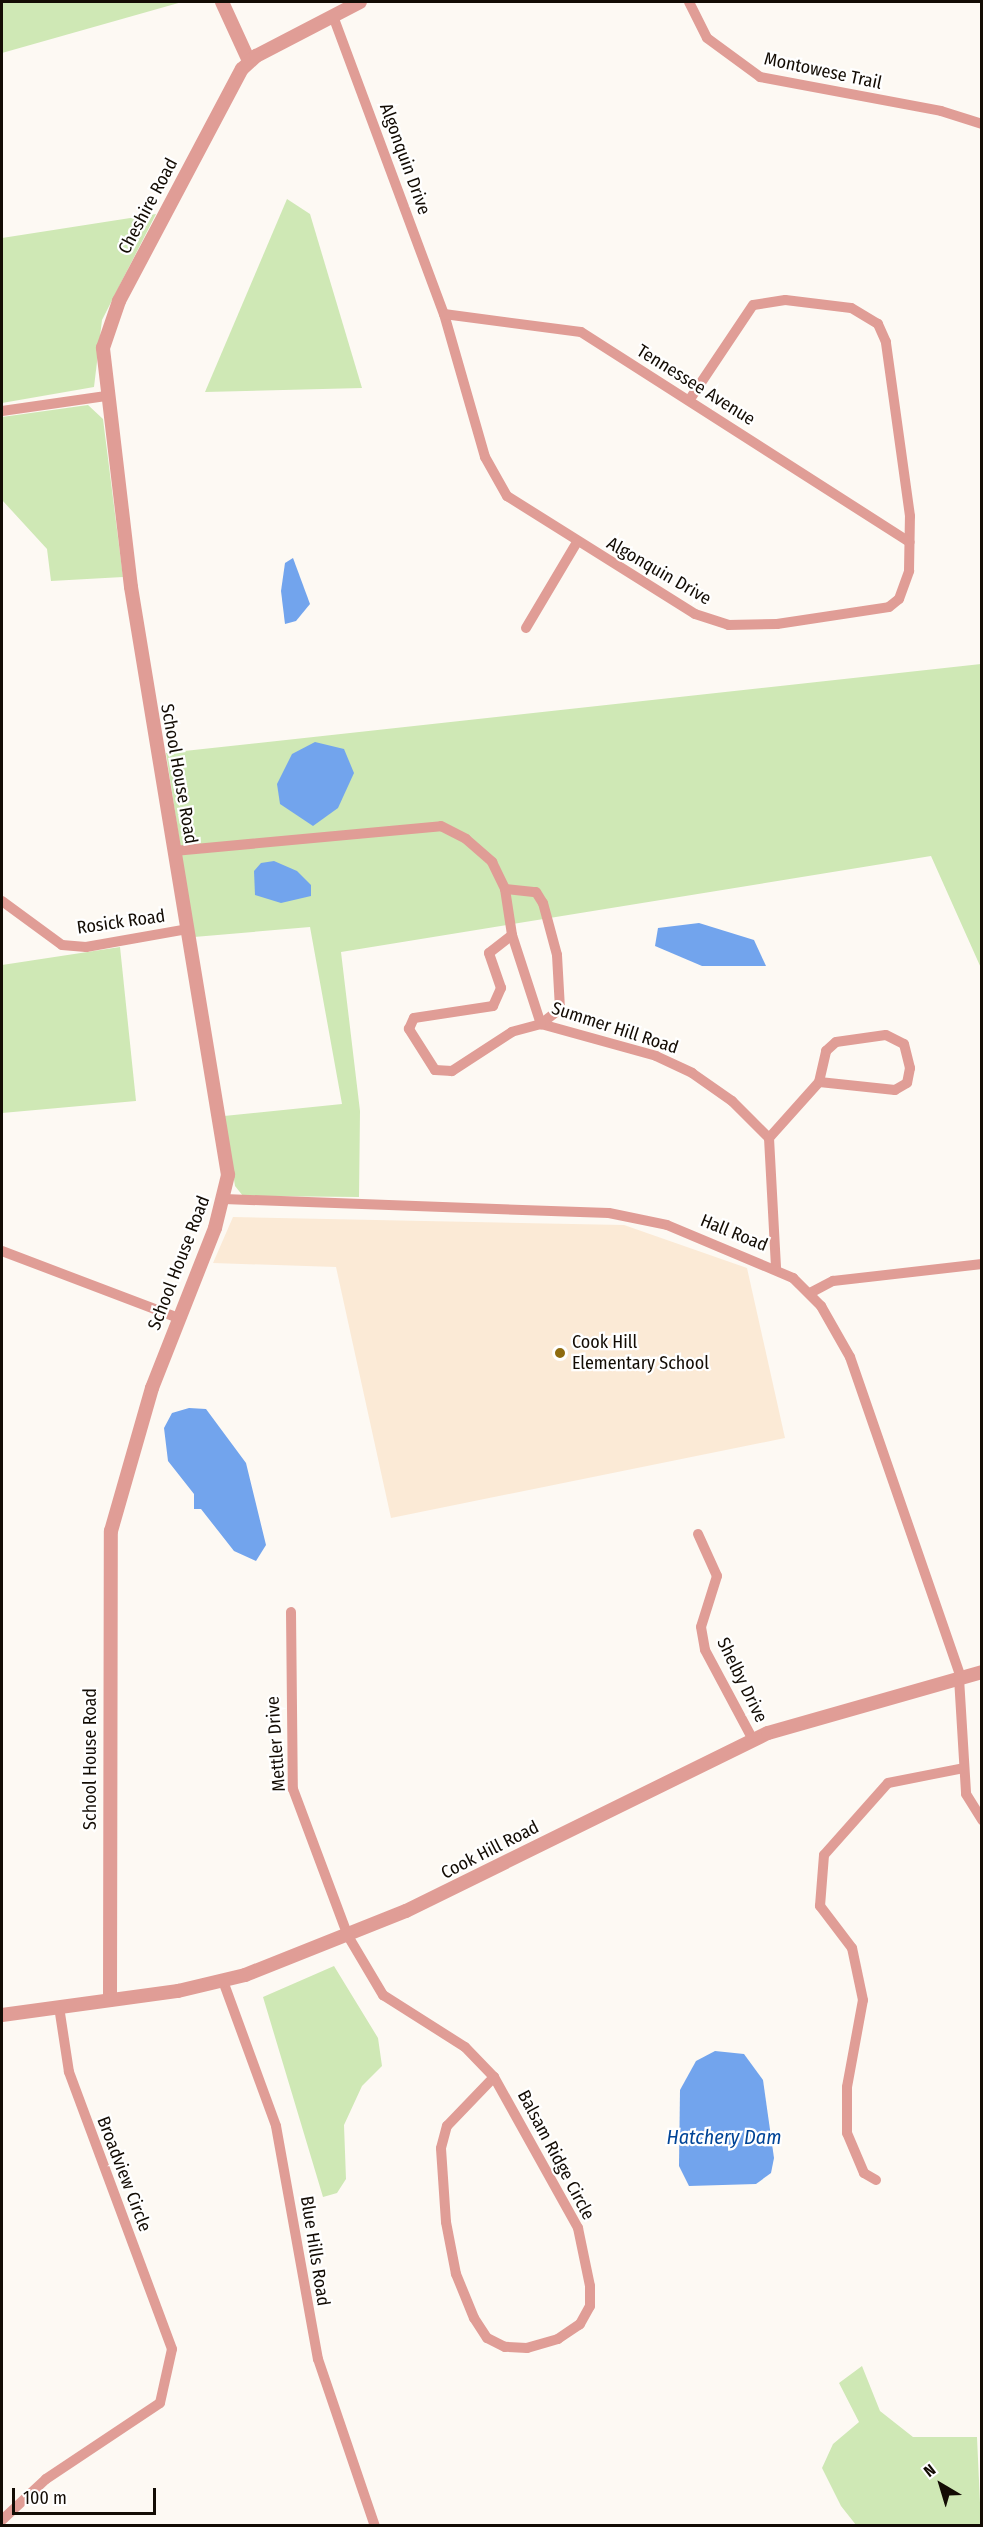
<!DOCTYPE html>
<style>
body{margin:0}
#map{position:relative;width:983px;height:2527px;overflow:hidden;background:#fdf9f3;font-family:"Fira Sans Condensed",sans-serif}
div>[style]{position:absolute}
.built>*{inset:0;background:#fbead6}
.green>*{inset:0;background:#cfe8b5}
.water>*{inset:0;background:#72a4ed}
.minor>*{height:10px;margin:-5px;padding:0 5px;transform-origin:5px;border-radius:5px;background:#e09d96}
.tertiary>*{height:14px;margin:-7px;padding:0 7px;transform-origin:7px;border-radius:7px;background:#e09d96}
.dots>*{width:16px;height:16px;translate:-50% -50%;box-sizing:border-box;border:3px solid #fff;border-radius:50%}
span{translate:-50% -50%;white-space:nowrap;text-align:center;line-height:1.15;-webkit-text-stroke:4.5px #fff;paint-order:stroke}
.street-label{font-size:18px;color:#130c04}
.poi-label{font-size:18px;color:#130c04}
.left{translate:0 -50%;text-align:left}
.water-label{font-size:20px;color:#004497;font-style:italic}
.frame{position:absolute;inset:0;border:3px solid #130c04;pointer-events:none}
.north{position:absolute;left:911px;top:2455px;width:60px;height:60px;-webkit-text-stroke:4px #fff;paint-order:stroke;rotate:322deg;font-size:16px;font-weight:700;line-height:24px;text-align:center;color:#130c04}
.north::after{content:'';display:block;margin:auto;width:21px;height:27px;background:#130c04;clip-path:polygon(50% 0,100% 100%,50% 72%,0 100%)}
.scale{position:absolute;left:12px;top:2488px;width:144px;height:27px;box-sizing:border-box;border:3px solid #130c04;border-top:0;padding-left:8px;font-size:18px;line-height:21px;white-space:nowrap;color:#130c04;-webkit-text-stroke:4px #fff;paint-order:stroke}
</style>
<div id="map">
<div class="built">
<div style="clip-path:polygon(233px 1217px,624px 1225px,747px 1268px,785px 1438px,391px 1518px,336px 1267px,213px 1263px)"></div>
</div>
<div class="green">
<div style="clip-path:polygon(2px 2px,182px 2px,2px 53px)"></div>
<div style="clip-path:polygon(287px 199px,310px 214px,362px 388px,205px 392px)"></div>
<div style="clip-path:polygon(156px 214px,102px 320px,94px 387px,2px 403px,2px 238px)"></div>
<div style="clip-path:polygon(88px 405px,103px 419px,123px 577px,51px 581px,47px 549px,2px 500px,2px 417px)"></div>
<div style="clip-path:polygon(981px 664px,981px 968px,931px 856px,341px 952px,360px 1111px,359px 1197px,243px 1196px,235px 1186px,224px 1116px,342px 1104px,310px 927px,194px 937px,166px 753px)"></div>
<div style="clip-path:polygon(120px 947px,136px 1101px,2px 1113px,2px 965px)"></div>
<div style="clip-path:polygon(334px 1966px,378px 2038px,382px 2066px,362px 2086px,344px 2125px,346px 2179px,337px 2193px,323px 2197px,263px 1997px)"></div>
<div style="clip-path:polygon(862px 2366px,880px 2411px,913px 2437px,977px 2437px,981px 2525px,856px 2525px,841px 2506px,822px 2468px,833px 2444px,859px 2422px,839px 2383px)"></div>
</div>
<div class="water">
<div style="clip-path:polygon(293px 558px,310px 604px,296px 621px,285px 624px,281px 591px,285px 563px)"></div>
<div style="clip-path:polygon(315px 742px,344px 749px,354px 773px,338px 808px,313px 826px,280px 804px,277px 784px,292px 754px)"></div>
<div style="clip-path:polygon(274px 861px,297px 871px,311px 885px,311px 896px,281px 903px,255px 895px,254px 871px,261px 863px)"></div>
<div style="clip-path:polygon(699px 923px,754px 940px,766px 966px,702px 966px,655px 946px,658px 928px)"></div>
<div style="clip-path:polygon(189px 1408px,206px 1409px,246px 1463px,266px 1545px,256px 1561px,234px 1551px,201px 1509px,194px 1509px,194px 1494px,168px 1461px,164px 1428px,172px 1413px)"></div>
<div style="clip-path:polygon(715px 2051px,744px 2054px,763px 2080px,774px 2158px,771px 2173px,756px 2184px,689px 2186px,679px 2166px,680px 2090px,696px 2061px)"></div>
</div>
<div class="minor">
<div style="left:689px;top:2px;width:40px;rotate:63.4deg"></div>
<div style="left:707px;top:38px;width:66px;rotate:36.3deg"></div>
<div style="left:760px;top:77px;width:184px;rotate:10.6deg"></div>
<div style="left:941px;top:111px;width:43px;rotate:17.6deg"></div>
<div style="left:333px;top:16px;width:318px;rotate:69.6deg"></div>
<div style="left:444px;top:314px;width:149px;rotate:74deg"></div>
<div style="left:485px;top:457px;width:45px;rotate:60.6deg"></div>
<div style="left:507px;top:496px;width:222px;rotate:32.1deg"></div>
<div style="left:695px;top:614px;width:35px;rotate:18deg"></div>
<div style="left:728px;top:625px;width:49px;rotate:-1.2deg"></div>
<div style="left:777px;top:624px;width:113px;rotate:-8.6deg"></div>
<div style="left:889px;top:607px;width:13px;rotate:-39deg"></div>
<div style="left:899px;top:599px;width:30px;rotate:-70deg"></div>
<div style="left:909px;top:571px;width:55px;rotate:-89deg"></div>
<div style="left:910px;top:516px;width:176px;rotate:-97.9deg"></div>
<div style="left:886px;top:342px;width:20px;rotate:-114deg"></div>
<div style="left:878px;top:324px;width:31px;rotate:-149deg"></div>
<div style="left:851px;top:308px;width:66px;rotate:-173.1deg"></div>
<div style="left:785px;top:300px;width:32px;rotate:171deg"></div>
<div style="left:753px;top:305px;width:113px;rotate:123.8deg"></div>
<div style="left:444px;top:314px;width:138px;rotate:7.5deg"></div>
<div style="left:581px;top:332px;width:390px;rotate:32.6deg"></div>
<div style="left:2px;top:411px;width:105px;rotate:-8.2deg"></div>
<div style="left:526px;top:628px;width:100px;rotate:-59.3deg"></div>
<div style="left:174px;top:851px;width:268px;rotate:-5.3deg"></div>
<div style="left:441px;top:826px;width:28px;rotate:27deg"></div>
<div style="left:466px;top:839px;width:35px;rotate:41deg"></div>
<div style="left:492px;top:862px;width:30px;rotate:64deg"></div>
<div style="left:505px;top:889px;width:47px;rotate:81.3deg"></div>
<div style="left:512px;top:935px;width:94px;rotate:72deg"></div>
<div style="left:541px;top:1024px;width:119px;rotate:15.5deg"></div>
<div style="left:656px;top:1056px;width:40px;rotate:25deg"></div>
<div style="left:692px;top:1073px;width:49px;rotate:35deg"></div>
<div style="left:732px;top:1101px;width:52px;rotate:45deg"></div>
<div style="left:769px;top:1138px;width:130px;rotate:86.9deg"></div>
<div style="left:505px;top:889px;width:31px;rotate:6deg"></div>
<div style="left:536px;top:892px;width:13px;rotate:58deg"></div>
<div style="left:543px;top:903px;width:54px;rotate:74.9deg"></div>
<div style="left:557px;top:955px;width:54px;rotate:86.8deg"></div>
<div style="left:560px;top:1009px;width:24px;rotate:142deg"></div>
<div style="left:541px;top:1024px;width:30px;rotate:165deg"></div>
<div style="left:512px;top:1032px;width:72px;rotate:147deg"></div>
<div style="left:452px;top:1071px;width:17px;rotate:-177deg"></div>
<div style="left:435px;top:1070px;width:49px;rotate:-122.4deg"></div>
<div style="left:409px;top:1029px;width:12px;rotate:-66deg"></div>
<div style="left:414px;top:1018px;width:80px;rotate:-8.6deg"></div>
<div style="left:493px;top:1006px;width:20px;rotate:-66deg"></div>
<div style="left:501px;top:988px;width:37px;rotate:-109deg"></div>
<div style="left:489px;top:953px;width:29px;rotate:-38deg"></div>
<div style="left:2px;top:901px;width:74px;rotate:36.3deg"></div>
<div style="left:62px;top:945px;width:24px;rotate:5deg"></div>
<div style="left:86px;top:947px;width:104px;rotate:-10deg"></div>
<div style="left:769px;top:1138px;width:75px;rotate:-48.2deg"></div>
<div style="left:819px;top:1082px;width:32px;rotate:-77deg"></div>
<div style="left:826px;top:1051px;width:13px;rotate:-42deg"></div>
<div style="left:836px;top:1042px;width:50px;rotate:-8deg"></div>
<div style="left:886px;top:1035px;width:20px;rotate:27deg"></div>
<div style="left:904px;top:1044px;width:25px;rotate:76deg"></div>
<div style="left:910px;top:1068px;width:15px;rotate:101deg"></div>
<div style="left:907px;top:1083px;width:14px;rotate:150deg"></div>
<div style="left:895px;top:1090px;width:76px;rotate:-174deg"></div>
<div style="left:224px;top:1199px;width:385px;rotate:2.1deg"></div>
<div style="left:609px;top:1213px;width:59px;rotate:11.7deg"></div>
<div style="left:667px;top:1225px;width:137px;rotate:22.8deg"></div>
<div style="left:793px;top:1278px;width:40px;rotate:45deg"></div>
<div style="left:821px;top:1306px;width:59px;rotate:60.4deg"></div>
<div style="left:850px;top:1357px;width:340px;rotate:70.9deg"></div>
<div style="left:2px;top:1251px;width:188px;rotate:20.8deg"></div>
<div style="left:810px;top:1293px;width:26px;rotate:-28deg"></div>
<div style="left:833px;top:1281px;width:150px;rotate:-6.5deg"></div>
<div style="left:698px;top:1534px;width:46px;rotate:65.7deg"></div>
<div style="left:717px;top:1576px;width:53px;rotate:107.4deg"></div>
<div style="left:701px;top:1627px;width:23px;rotate:80deg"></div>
<div style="left:705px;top:1650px;width:102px;rotate:61.9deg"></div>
<div style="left:291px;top:1612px;width:177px;rotate:89.4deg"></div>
<div style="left:293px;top:1789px;width:157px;rotate:69.5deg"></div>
<div style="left:348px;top:1936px;width:69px;rotate:59.3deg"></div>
<div style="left:383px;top:1995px;width:97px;rotate:32.4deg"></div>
<div style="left:465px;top:2047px;width:42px;rotate:46deg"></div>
<div style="left:959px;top:1678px;width:116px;rotate:86.5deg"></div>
<div style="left:966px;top:1794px;width:31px;rotate:58deg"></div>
<div style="left:223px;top:1981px;width:154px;rotate:69.9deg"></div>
<div style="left:276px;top:2126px;width:237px;rotate:79.8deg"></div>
<div style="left:318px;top:2359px;width:176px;rotate:71.2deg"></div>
<div style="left:494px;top:2077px;width:173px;rotate:60.9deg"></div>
<div style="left:578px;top:2228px;width:59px;rotate:78.3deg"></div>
<div style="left:590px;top:2286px;width:20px;rotate:90deg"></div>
<div style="left:590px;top:2306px;width:21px;rotate:119deg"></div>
<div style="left:580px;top:2324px;width:27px;rotate:146deg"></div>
<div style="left:558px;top:2339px;width:32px;rotate:164deg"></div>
<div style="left:527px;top:2348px;width:22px;rotate:-177deg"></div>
<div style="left:505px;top:2347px;width:20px;rotate:-153deg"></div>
<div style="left:487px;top:2338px;width:24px;rotate:-123deg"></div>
<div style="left:474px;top:2318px;width:48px;rotate:-112.2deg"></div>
<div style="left:456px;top:2274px;width:53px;rotate:-100.9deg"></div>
<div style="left:446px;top:2222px;width:74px;rotate:-93.9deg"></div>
<div style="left:441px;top:2148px;width:23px;rotate:-75deg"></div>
<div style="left:447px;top:2126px;width:68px;rotate:-46.2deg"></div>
<div style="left:876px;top:2180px;width:14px;rotate:-150deg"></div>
<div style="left:864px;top:2173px;width:43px;rotate:-113deg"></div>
<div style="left:847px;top:2133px;width:46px;rotate:-90deg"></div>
<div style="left:847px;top:2087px;width:88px;rotate:-79.6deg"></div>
<div style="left:863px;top:2000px;width:53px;rotate:-101.9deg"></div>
<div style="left:852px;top:1948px;width:53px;rotate:-127.3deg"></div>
<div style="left:820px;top:1906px;width:51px;rotate:-85.5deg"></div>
<div style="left:824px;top:1855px;width:96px;rotate:-48.4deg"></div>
<div style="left:888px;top:1783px;width:77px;rotate:-11.2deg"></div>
<div style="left:2px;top:2520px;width:60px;rotate:-43deg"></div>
<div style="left:46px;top:2479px;width:137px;rotate:-33.7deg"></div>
<div style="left:160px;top:2403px;width:55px;rotate:-77.5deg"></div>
<div style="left:172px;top:2349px;width:296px;rotate:-110.4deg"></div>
<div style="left:69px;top:2072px;width:66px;rotate:-98.7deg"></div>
</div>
<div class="tertiary">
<div style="left:222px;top:2px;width:65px;rotate:65.4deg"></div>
<div style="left:110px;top:2000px;width:469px;rotate:-89.9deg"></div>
<div style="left:111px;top:1531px;width:149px;rotate:-74deg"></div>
<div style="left:152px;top:1388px;width:172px;rotate:-68.5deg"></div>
<div style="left:215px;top:1228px;width:55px;rotate:-76.2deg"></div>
<div style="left:228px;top:1175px;width:596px;rotate:-99.37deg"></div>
<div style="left:131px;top:587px;width:241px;rotate:-96.7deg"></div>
<div style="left:103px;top:348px;width:50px;rotate:-71.2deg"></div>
<div style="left:119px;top:301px;width:263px;rotate:-62.1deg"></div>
<div style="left:242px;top:69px;width:19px;rotate:-43deg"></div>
<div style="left:256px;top:56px;width:117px;rotate:-27.4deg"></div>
<div style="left:2px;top:2015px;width:178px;rotate:-7.8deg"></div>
<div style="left:178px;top:1991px;width:69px;rotate:-13.4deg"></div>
<div style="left:245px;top:1975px;width:173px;rotate:-21.7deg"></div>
<div style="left:406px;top:1911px;width:403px;rotate:-26.2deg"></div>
<div style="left:768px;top:1733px;width:223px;rotate:-15.9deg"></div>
</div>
<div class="dots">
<div style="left:560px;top:1353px;background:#8e6b0f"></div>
</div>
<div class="street-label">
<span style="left:823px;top:71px;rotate:12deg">Montowese Trail</span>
<span style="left:405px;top:159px;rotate:70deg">Algonquin Drive</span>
<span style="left:148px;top:206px;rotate:-62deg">Cheshire Road</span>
<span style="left:696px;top:385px;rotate:32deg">Tennessee Avenue</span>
<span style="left:659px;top:571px;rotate:30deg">Algonquin Drive</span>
<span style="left:179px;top:774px;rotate:80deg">School House Road</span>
<span style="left:121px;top:922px;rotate:-8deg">Rosick Road</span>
<span style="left:615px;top:1028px;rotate:18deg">Summer Hill Road</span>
<span style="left:734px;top:1233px;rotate:22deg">Hall Road</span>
<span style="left:179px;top:1263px;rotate:-69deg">School House Road</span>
<span style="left:742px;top:1680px;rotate:64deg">Shelby Drive</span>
<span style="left:276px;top:1744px;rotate:-94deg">Mettler Drive</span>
<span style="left:90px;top:1759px;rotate:-90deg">School House Road</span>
<span style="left:490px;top:1850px;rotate:-27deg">Cook Hill Road</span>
<span style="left:556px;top:2155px;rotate:62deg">Balsam Ridge Circle</span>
<span style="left:124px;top:2174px;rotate:69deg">Broadview Circle</span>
<span style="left:315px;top:2251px;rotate:81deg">Blue Hills Road</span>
</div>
<div class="poi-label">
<span class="left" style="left:572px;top:1353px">Cook Hill<br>Elementary School</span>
</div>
<div class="water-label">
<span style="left:724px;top:2137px">Hatchery Dam</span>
</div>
<div class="frame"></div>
<div class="north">N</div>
<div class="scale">100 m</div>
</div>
